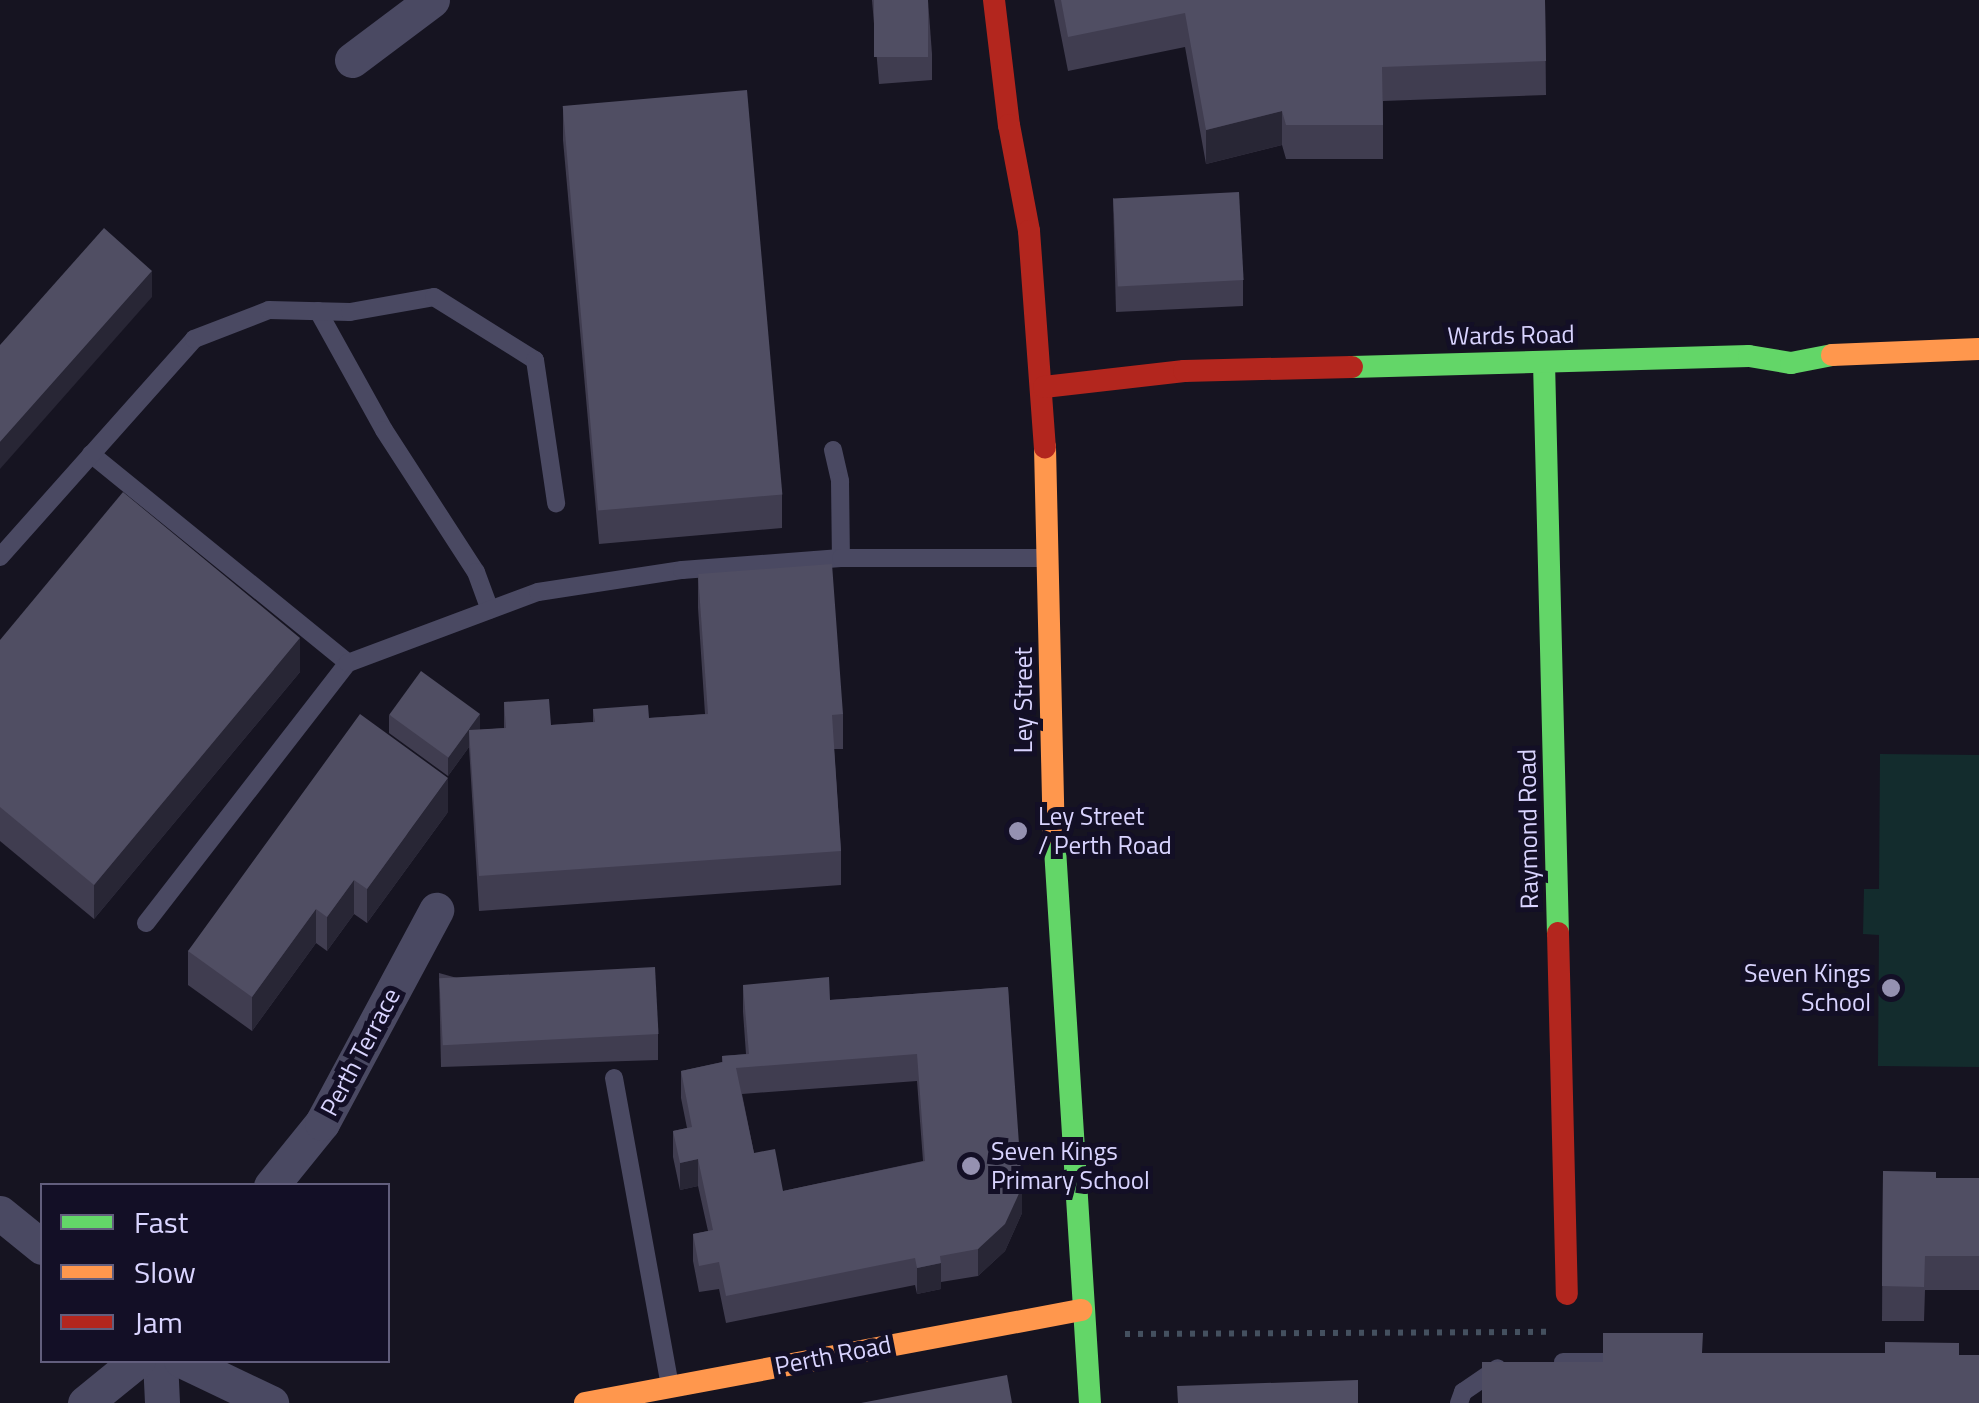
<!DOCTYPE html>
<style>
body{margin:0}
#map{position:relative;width:1979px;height:1403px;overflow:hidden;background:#161421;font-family:"Titillium Web",sans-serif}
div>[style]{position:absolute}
.green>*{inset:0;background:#132c2d}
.path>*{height:6px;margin-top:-3px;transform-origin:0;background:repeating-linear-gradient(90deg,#44505f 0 5px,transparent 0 13px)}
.lane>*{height:18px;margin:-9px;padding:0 9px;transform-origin:9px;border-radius:9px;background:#4a4962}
.street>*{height:35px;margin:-17.5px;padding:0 17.5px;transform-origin:17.5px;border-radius:17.5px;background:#4a4962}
.fast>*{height:22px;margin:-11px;padding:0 11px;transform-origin:11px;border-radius:11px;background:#63d668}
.slow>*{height:22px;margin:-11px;padding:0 11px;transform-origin:11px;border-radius:11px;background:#ff974d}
.jam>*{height:22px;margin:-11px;padding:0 11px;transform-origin:11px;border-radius:11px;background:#b3261e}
.wall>*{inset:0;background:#403d50}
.shaded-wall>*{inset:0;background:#282635}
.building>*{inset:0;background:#504e63;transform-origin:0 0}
.dots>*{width:28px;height:28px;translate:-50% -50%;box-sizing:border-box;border:5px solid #130f26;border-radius:50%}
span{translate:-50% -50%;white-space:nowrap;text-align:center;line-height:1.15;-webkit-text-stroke:10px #130f26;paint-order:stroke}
.street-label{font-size:25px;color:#d9d4ff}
.poi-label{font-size:25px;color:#d9d4ff}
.left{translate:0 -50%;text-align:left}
.right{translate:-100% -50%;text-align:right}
.legend{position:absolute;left:40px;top:1183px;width:350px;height:180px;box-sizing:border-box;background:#130f26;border:2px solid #625e7d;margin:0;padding:12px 18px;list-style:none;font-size:30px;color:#d9d4ff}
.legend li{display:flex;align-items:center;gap:20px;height:50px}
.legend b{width:50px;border:2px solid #625e7d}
</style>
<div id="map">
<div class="green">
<div style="clip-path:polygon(1880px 754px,1979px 755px,1979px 1067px,1878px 1066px,1879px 935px,1863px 934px,1864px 889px,1879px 889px)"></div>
</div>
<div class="path">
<div style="left:1125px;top:1334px;width:422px;rotate:-0.3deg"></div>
</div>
<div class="lane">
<div style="left:318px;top:311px;width:136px;rotate:61deg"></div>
<div style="left:384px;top:430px;width:169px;rotate:57.1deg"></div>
<div style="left:476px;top:572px;width:40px;rotate:69.8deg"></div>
<div style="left:833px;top:450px;width:32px;rotate:77deg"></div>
<div style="left:840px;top:481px;width:77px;rotate:89.3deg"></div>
<div style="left:91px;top:454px;width:331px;rotate:39.1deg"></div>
<div style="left:0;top:557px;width:292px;rotate:-48.3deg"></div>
<div style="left:194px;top:339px;width:80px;rotate:-21.1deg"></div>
<div style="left:269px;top:310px;width:81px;rotate:1.4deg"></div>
<div style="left:350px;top:312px;width:85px;rotate:-10.1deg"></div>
<div style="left:434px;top:297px;width:119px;rotate:32deg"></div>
<div style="left:535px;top:360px;width:145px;rotate:81.6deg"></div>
<div style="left:146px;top:923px;width:329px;rotate:-52.2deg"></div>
<div style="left:348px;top:663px;width:203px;rotate:-20.5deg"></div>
<div style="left:538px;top:592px;width:146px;rotate:-8.7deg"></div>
<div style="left:682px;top:570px;width:159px;rotate:-4.3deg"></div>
<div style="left:841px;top:558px;width:203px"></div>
<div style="left:614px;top:1078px;width:314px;rotate:79.7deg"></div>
<div style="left:1563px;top:1362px;width:64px"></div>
<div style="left:1459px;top:1403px;width:12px;rotate:-70deg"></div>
<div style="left:1463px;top:1392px;width:42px;rotate:-34.4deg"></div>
</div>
<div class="street">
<div style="left:352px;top:60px;width:100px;rotate:-36.9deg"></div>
<div style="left:271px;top:1186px;width:81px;rotate:-51deg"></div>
<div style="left:322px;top:1123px;width:242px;rotate:-61.8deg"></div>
<div style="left:0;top:1213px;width:54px;rotate:39deg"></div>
<div style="left:160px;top:1360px;width:43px;rotate:87.3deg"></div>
<div style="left:181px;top:1360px;width:100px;rotate:25.5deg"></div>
<div style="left:85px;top:1403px;width:68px;rotate:-39.1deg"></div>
</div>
<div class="fast">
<div style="left:1544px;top:362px;width:571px;rotate:88.6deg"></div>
<div style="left:1352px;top:367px;width:397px;rotate:-1.6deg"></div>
<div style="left:1749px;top:356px;width:43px;rotate:9.5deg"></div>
<div style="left:1791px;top:363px;width:42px;rotate:-11deg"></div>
<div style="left:1054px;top:833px;width:571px;rotate:86.39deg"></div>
</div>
<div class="slow">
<div style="left:1832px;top:355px;width:147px;rotate:-2.3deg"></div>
<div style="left:1045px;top:447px;width:386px;rotate:88.7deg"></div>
<div style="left:585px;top:1403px;width:505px;rotate:-10.62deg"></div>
</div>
<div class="jam">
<div style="left:994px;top:0;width:126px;rotate:83.2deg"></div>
<div style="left:1009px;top:125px;width:108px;rotate:79.3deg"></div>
<div style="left:1029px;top:231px;width:217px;rotate:85.8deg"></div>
<div style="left:1044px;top:387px;width:141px;rotate:-6.5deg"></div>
<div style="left:1184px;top:371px;width:168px;rotate:-1.4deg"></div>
<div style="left:1558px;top:933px;width:361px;rotate:88.6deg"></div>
</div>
<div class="wall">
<div style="clip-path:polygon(872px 0,928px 0,932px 54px,932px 80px,879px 84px)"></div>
<div style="clip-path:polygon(1054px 0,1545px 0,1546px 95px,1383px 101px,1383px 159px,1286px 159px,1282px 145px,1206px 164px,1185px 47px,1068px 71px)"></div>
<div style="clip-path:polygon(563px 106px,782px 494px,782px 528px,599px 544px,563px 140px)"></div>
<div style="clip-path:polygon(1113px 198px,1243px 280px,1243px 306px,1116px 312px)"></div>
<div style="clip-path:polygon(698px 574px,843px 714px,843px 749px,834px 749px,841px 851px,841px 885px,479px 911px,469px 747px,448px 776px,389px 733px,389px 715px,480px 730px,504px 728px,504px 702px,551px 725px,593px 722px,593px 709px,649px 718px,705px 714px,698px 608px)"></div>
<div style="clip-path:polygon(0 640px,300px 672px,94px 919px,0 841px)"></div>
<div style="clip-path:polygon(448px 812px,367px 923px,354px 914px,327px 951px,316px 943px,252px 1031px,188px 985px,188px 951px)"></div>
<div style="clip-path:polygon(439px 973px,658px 1034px,658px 1060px,441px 1067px)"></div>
<div style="clip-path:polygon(evenodd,743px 985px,830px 1000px,1008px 987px,1022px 1213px,1005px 1251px,978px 1276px,941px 1282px,941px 1289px,917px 1294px,915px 1285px,726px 1323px,719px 1289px,699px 1292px,693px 1261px,693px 1234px,708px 1231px,698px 1186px,680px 1190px,673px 1157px,673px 1131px,687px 1128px,681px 1098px,681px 1071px,722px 1062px,722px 1056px,746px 1054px,743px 1012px,743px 985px,917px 1081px,923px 1161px,783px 1191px,754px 1153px,742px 1094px,917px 1081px)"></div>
<div style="clip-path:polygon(1883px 1171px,1936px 1178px,1979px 1178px,1979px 1290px,1925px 1290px,1924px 1321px,1882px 1321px)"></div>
</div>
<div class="shaded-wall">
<div style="clip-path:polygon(1282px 111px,1282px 145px,1206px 164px,1206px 130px)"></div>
<div style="clip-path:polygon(152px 271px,152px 297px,0 469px,0 442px)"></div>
<div style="clip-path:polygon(300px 638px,300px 672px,94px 919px,94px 885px)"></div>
<div style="clip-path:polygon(480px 714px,480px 732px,469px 730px,469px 747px,448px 776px,448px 758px)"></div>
<div style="clip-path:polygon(448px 778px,448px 812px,367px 923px,367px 889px)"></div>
<div style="clip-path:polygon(354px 880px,354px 914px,327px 951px,327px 917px)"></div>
<div style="clip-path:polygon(316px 909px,316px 943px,252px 1031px,252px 997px)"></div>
<div style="clip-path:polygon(698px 1159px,698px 1186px,680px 1190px,680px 1163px)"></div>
<div style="clip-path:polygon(1022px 1187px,1022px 1213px,1005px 1251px,978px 1276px,978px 1249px)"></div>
<div style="clip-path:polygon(941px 1263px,941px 1289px,917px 1294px,917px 1268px)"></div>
</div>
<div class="building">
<div style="left:874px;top:0;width:54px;height:57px"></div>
<div style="clip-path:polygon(1061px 0,1545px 0,1546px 61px,1382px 67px,1383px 125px,1286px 125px,1282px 111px,1206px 130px,1185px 13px,1068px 37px)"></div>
<div style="left:747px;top:90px;width:406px;height:185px;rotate:85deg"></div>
<div style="left:1239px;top:192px;width:88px;height:126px;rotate:87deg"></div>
<div style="clip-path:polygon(104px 228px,152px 271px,0 442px,0 345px)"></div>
<div style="clip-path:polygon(123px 492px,300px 638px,94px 885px,0 807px,0 640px)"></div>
<div style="clip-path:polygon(832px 564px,843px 714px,832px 715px,841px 851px,479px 876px,469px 730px,506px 728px,504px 702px,549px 699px,551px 725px,595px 722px,593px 709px,648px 705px,649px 718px,708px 714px,698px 574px)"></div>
<div style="left:421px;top:671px;width:73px;height:54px;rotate:36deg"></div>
<div style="clip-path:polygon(360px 714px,448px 778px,367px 889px,354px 880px,327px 917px,316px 909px,252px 997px,188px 951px)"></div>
<div style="left:655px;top:967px;width:67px;height:216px;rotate:87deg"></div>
<div style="clip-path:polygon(evenodd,829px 977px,830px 1000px,1008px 987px,1022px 1187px,1005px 1224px,978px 1249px,940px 1256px,941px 1263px,917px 1268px,915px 1258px,726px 1296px,719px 1262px,699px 1266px,693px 1234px,713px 1230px,698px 1159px,680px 1163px,673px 1131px,692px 1127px,681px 1071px,723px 1062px,722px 1056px,749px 1054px,743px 985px,829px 977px,917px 1054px,925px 1161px,783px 1191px,775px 1149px,754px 1153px,736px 1068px,917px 1054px)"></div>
<div style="clip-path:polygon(1883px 1171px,1936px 1172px,1936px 1178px,1979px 1178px,1979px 1256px,1925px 1256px,1924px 1287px,1882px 1286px)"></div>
<div style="clip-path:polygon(1603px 1333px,1703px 1333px,1702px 1353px,1885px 1353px,1885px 1342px,1959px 1343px,1959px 1355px,1979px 1355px,1979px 1403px,1482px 1403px,1482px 1362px,1603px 1362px)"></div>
<div style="clip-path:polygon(1007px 1375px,1012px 1403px,861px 1403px)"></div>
<div style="clip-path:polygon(1358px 1380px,1358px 1403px,1178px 1403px,1177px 1386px)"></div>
</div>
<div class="dots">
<div style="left:1018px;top:831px;background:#9591b1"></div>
<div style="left:1891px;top:988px;background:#9591b1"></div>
<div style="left:971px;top:1166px;background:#9591b1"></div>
</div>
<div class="street-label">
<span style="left:1511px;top:335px;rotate:-1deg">Wards Road</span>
<span style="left:1023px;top:700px;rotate:-90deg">Ley Street</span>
<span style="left:1528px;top:829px;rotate:-91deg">Raymond Road</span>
<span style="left:360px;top:1052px;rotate:-62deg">Perth Terrace</span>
<span style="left:833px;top:1355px;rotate:-11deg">Perth Road</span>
</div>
<div class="poi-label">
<span class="left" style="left:1038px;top:831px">Ley Street<br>/ Perth Road</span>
<span class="right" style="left:1871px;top:988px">Seven Kings<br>School</span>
<span class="left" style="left:991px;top:1166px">Seven Kings<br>Primary School</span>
</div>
<ul class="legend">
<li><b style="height:12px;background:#63d668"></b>Fast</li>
<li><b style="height:12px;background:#ff974d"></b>Slow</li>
<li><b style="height:12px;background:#b3261e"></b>Jam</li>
</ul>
</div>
